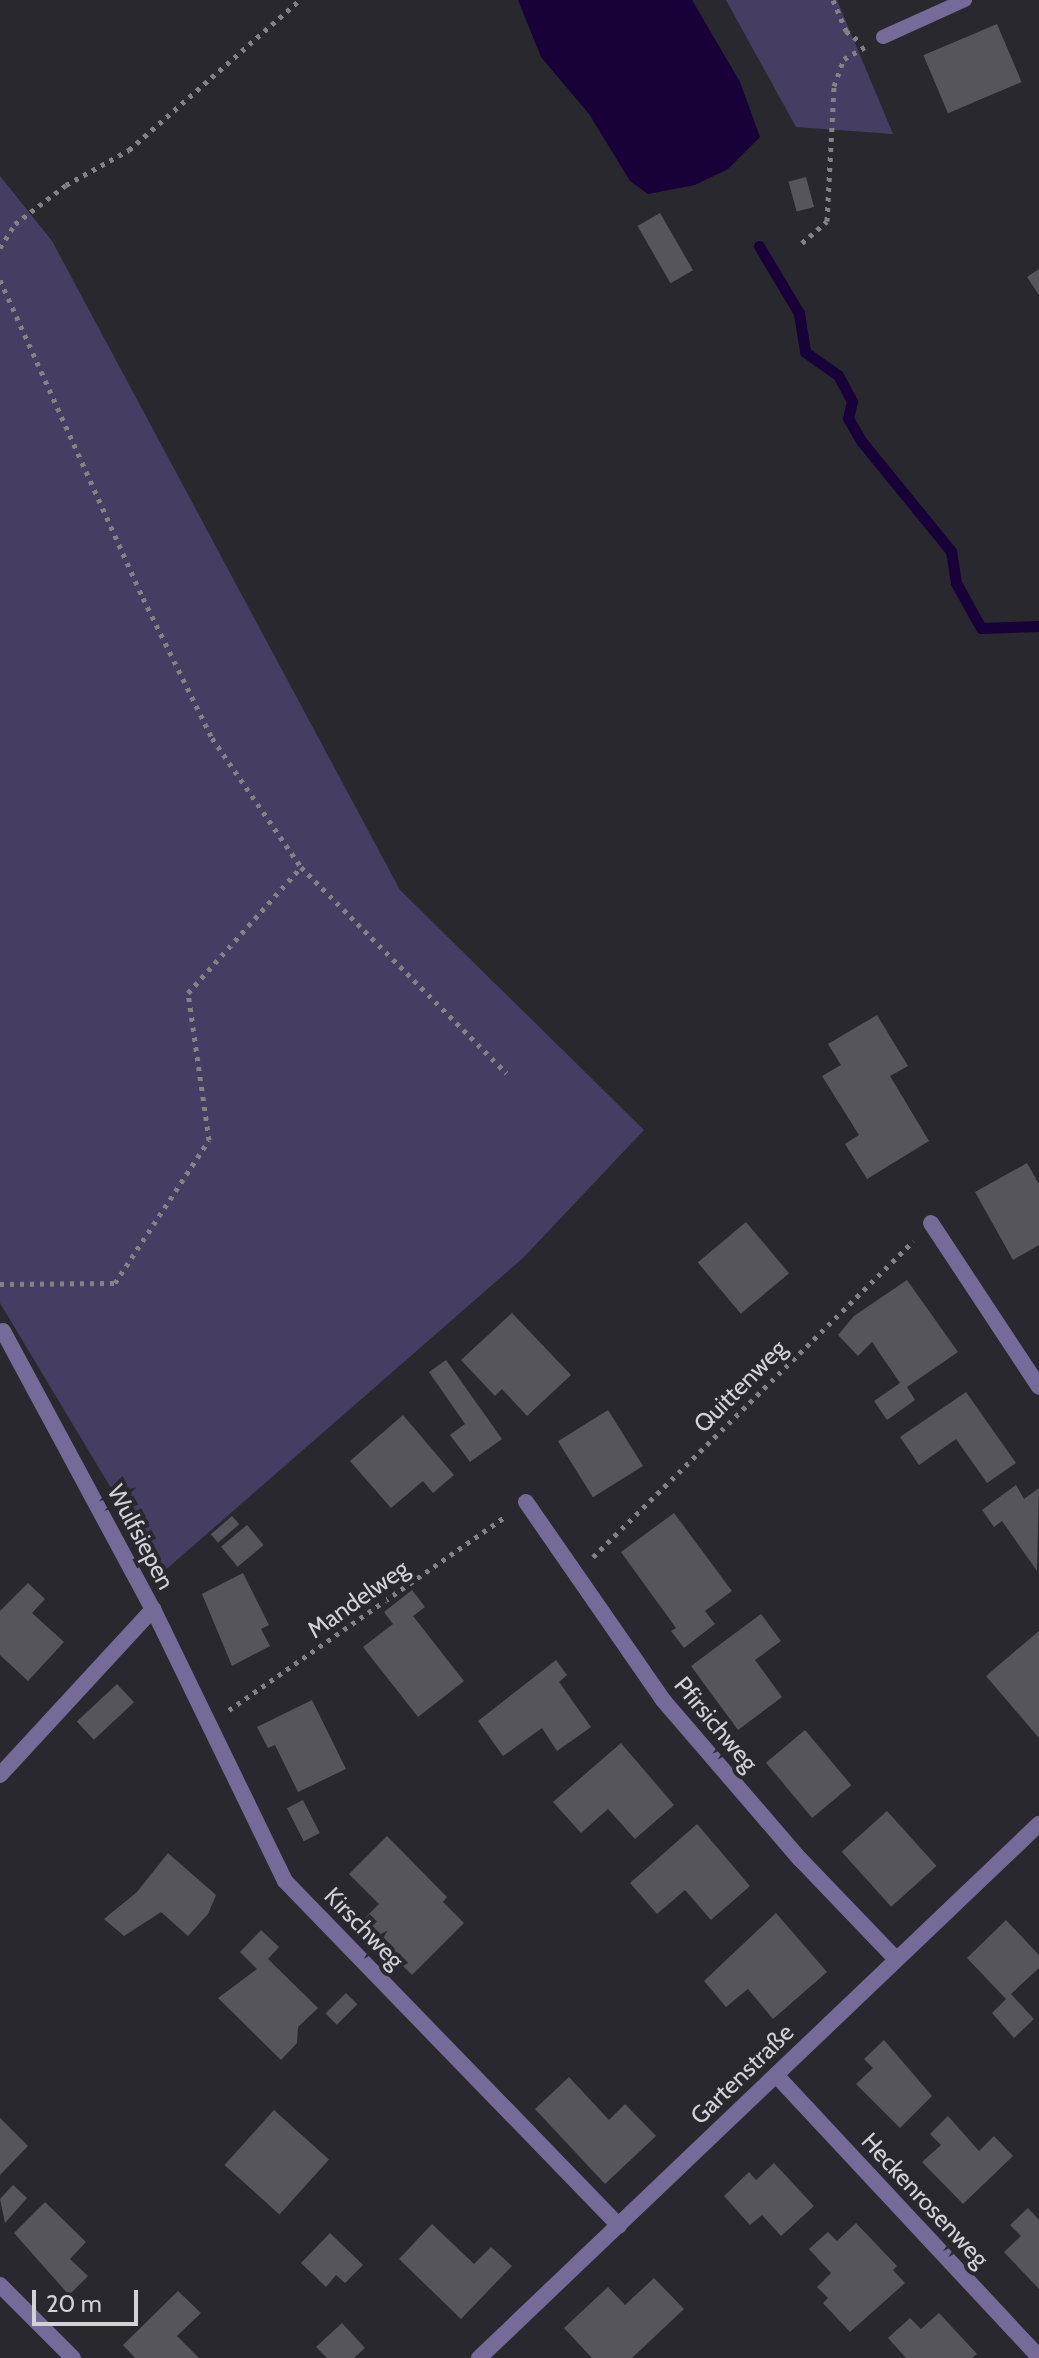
<!DOCTYPE html>
<meta charset="utf-8">
<style>
body{margin:0}
#map{position:relative;width:1039px;height:2358px;overflow:hidden;background:#29282e;font-family:Cabin,sans-serif}
div>[style]{position:absolute}
.green>*{inset:0;background:#463d62}
.water>*{inset:0;background:#180038}
.stream>*{height:11px;margin:-5.5px;padding:0 5.5px;transform-origin:5.5px;border-radius:5.5px;background:#180038}
.building>*{inset:0;background:#56555c;transform-origin:0 0}
.path>*{height:5px;margin-top:-2.5px;transform-origin:0;background:repeating-linear-gradient(90deg,#838287 0 4px,transparent 0 10px)}
.lane>*{height:14px;margin:-7px;padding:0 7px;transform-origin:7px;border-radius:7px;background:#756a98}
.street>*{height:16px;margin:-8px;padding:0 8px;transform-origin:8px;border-radius:8px;background:#756a98}
span{translate:-50% -50%;white-space:nowrap;text-align:center;line-height:1.15;-webkit-text-stroke:8px #29282e;paint-order:stroke}
.street-label{font-size:24px;color:#d3d2d6}
.scale{position:absolute;left:32px;top:2290px;width:106px;height:36px;box-sizing:border-box;border:4px solid #d3d2d6;border-top:0;padding-left:10px;font-size:24px;line-height:28px;white-space:nowrap;color:#d3d2d6;-webkit-text-stroke:6px #29282e;paint-order:stroke}
</style>
<div id="map">
<div class="green">
<div style="clip-path:polygon(726px 0,837px 0,893px 134px,796px 127px)"></div>
<div style="clip-path:polygon(0 176px,52px 241px,400px 890px,644px 1130px,523px 1258px,162px 1573px,0 1303px)"></div>
</div>
<div class="water">
<div style="clip-path:polygon(518px 0,692px 0,740px 82px,760px 137px,728px 169px,695px 185px,648px 194px,630px 181px,589px 114px,541px 57px)"></div>
</div>
<div class="stream">
<div style="left:759px;top:246px;width:78px;rotate:59.2deg"></div>
<div style="left:799px;top:313px;width:39px;rotate:81deg"></div>
<div style="left:805px;top:352px;width:40px;rotate:34.9deg"></div>
<div style="left:838px;top:375px;width:30px;rotate:62deg"></div>
<div style="left:852px;top:401px;width:17px;rotate:103deg"></div>
<div style="left:848px;top:418px;width:28px;rotate:60deg"></div>
<div style="left:862px;top:442px;width:141px;rotate:50.8deg"></div>
<div style="left:951px;top:551px;width:32px;rotate:81deg"></div>
<div style="left:956px;top:583px;width:51px;rotate:60.9deg"></div>
<div style="left:981px;top:628px;width:58px;rotate:-2deg"></div>
</div>
<div class="building">
<div style="left:997px;top:24px;width:63px;height:80px;rotate:67deg"></div>
<div style="left:806px;top:177px;width:31px;height:18px;rotate:75deg"></div>
<div style="left:660px;top:213px;width:66px;height:26px;rotate:60deg"></div>
<div style="clip-path:polygon(1039px 269px,1039px 295px,1027px 277px)"></div>
<div style="clip-path:polygon(877px 1015px,908px 1066px,890px 1076px,929px 1141px,867px 1179px,845px 1144px,859px 1135px,822px 1076px,841px 1065px,828px 1044px)"></div>
<div style="clip-path:polygon(1027px 1163px,1039px 1184px,1039px 1245px,1013px 1260px,975px 1192px)"></div>
<div style="left:746px;top:1222px;width:67px;height:63px;rotate:50deg"></div>
<div style="clip-path:polygon(907px 1280px,958px 1352px,907px 1387px,915px 1400px,887px 1420px,874px 1401px,900px 1383px,872px 1342px,858px 1356px,838px 1335px,854px 1316px)"></div>
<div style="clip-path:polygon(512px 1313px,571px 1375px,527px 1416px,502px 1389px,495px 1396px,461px 1360px)"></div>
<div style="clip-path:polygon(446px 1360px,502px 1439px,470px 1462px,450px 1435px,465px 1424px,429px 1372px)"></div>
<div style="clip-path:polygon(966px 1392px,1016px 1463px,987px 1483px,956px 1439px,919px 1465px,900px 1437px)"></div>
<div style="left:608px;top:1410px;width:66px;height:59px;rotate:58deg"></div>
<div style="clip-path:polygon(403px 1415px,454px 1475px,433px 1493px,423px 1481px,391px 1508px,350px 1461px)"></div>
<div style="clip-path:polygon(1016px 1485px,1024px 1499px,1039px 1488px,1037px 1571px,1002px 1521px,994px 1527px,982px 1510px)"></div>
<div style="clip-path:polygon(674px 1513px,732px 1591px,705px 1611px,715px 1624px,684px 1648px,671px 1631px,676px 1628px,621px 1552px)"></div>
<div style="left:232px;top:1516px;width:11px;height:28px;rotate:49deg"></div>
<div style="left:247px;top:1525px;width:26px;height:34px;rotate:50deg"></div>
<div style="clip-path:polygon(243px 1573px,269px 1625px,261px 1629px,270px 1646px,232px 1666px,202px 1594px)"></div>
<div style="clip-path:polygon(28px 1583px,45px 1599px,32px 1613px,64px 1642px,28px 1681px,0 1655px,0 1611px)"></div>
<div style="clip-path:polygon(412px 1590px,425px 1607px,413px 1616px,464px 1681px,418px 1717px,363px 1647px,393px 1624px,384px 1612px)"></div>
<div style="clip-path:polygon(761px 1614px,781px 1641px,755px 1660px,782px 1697px,738px 1730px,691px 1666px)"></div>
<div style="clip-path:polygon(1039px 1631px,1039px 1738px,986px 1676px)"></div>
<div style="clip-path:polygon(556px 1660px,567px 1675px,559px 1682px,591px 1727px,557px 1751px,542px 1728px,503px 1756px,478px 1721px)"></div>
<div style="left:117px;top:1684px;width:25px;height:55px;rotate:47deg"></div>
<div style="clip-path:polygon(312px 1700px,346px 1769px,298px 1792px,275px 1745px,268px 1748px,257px 1727px)"></div>
<div style="left:805px;top:1730px;width:72px;height:51px;rotate:50deg"></div>
<div style="clip-path:polygon(621px 1743px,674px 1805px,635px 1839px,608px 1809px,581px 1833px,553px 1802px)"></div>
<div style="left:303px;top:1800px;width:37px;height:18px;rotate:63deg"></div>
<div style="left:887px;top:1811px;width:74px;height:61px;rotate:48deg"></div>
<div style="clip-path:polygon(697px 1824px,750px 1886px,711px 1920px,685px 1890px,657px 1914px,630px 1883px)"></div>
<div style="clip-path:polygon(387px 1836px,447px 1897px,443px 1902px,464px 1923px,412px 1975px,360px 1923px,379px 1904px,349px 1874px)"></div>
<div style="clip-path:polygon(168px 1853px,216px 1895px,208px 1914px,188px 1936px,161px 1912px,124px 1936px,104px 1919px,137px 1892px)"></div>
<div style="clip-path:polygon(776px 1913px,827px 1972px,773px 2019px,748px 1989px,726px 2007px,704px 1981px)"></div>
<div style="clip-path:polygon(1006px 1920px,1039px 1955px,1039px 1968px,1011px 1994px,1034px 2019px,1014px 2038px,992px 2013px,1006px 1999px,967px 1958px)"></div>
<div style="clip-path:polygon(261px 1930px,279px 1947px,268px 1959px,318px 2008px,298px 2027px,297px 2043px,281px 2060px,218px 1998px,257px 1969px,240px 1952px)"></div>
<div style="left:346px;top:1993px;width:16px;height:29px;rotate:45deg"></div>
<div style="clip-path:polygon(884px 2040px,932px 2096px,900px 2128px,856px 2084px,873px 2068px,864px 2059px)"></div>
<div style="clip-path:polygon(569px 2077px,609px 2120px,625px 2104px,656px 2136px,605px 2184px,535px 2109px)"></div>
<div style="left:274px;top:2110px;width:74px;height:74px;rotate:42deg"></div>
<div style="clip-path:polygon(948px 2116px,979px 2151px,994px 2136px,1013px 2156px,963px 2204px,922px 2162px,941px 2145px,930px 2134px)"></div>
<div style="clip-path:polygon(0 2118px,28px 2146px,0 2175px)"></div>
<div style="clip-path:polygon(774px 2163px,814px 2206px,781px 2236px,762px 2215px,750px 2225px,724px 2196px,749px 2172px,756px 2180px)"></div>
<div style="clip-path:polygon(13px 2185px,27px 2198px,5px 2223px,0 2199px)"></div>
<div style="clip-path:polygon(45px 2202px,86px 2242px,70px 2259px,88px 2276px,69px 2295px,14px 2233px)"></div>
<div style="clip-path:polygon(1028px 2208px,1039px 2220px,1039px 2289px,1004px 2252px,1021px 2236px,1010px 2225px)"></div>
<div style="clip-path:polygon(856px 2223px,897px 2266px,893px 2270px,905px 2283px,850px 2332px,823px 2303px,828px 2298px,817px 2287px,831px 2273px,809px 2249px,828px 2232px,837px 2241px)"></div>
<div style="clip-path:polygon(432px 2224px,474px 2264px,491px 2247px,512px 2266px,461px 2319px,399px 2259px)"></div>
<div style="clip-path:polygon(330px 2233px,363px 2265px,345px 2283px,336px 2275px,326px 2287px,301px 2263px)"></div>
<div style="clip-path:polygon(654px 2278px,684px 2309px,632px 2358px,592px 2358px,564px 2328px,608px 2287px,625px 2305px)"></div>
<div style="clip-path:polygon(178px 2291px,201px 2313px,177px 2336px,199px 2358px,135px 2358px,123px 2345px)"></div>
<div style="clip-path:polygon(939px 2313px,977px 2354px,972px 2358px,906px 2358px,888px 2338px,910px 2318px,921px 2329px)"></div>
<div style="clip-path:polygon(342px 2323px,365px 2348px,354px 2358px,327px 2358px,316px 2347px)"></div>
</div>
<div class="path">
<div style="left:833px;top:0;width:34px;rotate:67deg"></div>
<div style="left:846px;top:31px;width:18px;rotate:38deg"></div>
<div style="left:802px;top:243px;width:33px;rotate:-41deg"></div>
<div style="left:827px;top:221px;width:135px;rotate:-87deg"></div>
<div style="left:834px;top:86px;width:29px;rotate:-70deg"></div>
<div style="left:844px;top:59px;width:24px;rotate:-30deg"></div>
<div style="left:0;top:248px;width:28px;rotate:-58deg"></div>
<div style="left:15px;top:224px;width:64px;rotate:-37.4deg"></div>
<div style="left:66px;top:185px;width:72px;rotate:-29.1deg"></div>
<div style="left:129px;top:150px;width:227px;rotate:-41.3deg"></div>
<div style="left:0;top:280px;width:349px;rotate:65.8deg"></div>
<div style="left:143px;top:598px;width:156px;rotate:63.8deg"></div>
<div style="left:212px;top:738px;width:157px;rotate:55.4deg"></div>
<div style="left:301px;top:867px;width:291px;rotate:45.1deg"></div>
<div style="left:0;top:1284px;width:115px;rotate:-0.5deg"></div>
<div style="left:115px;top:1283px;width:171px;rotate:-56.7deg"></div>
<div style="left:209px;top:1140px;width:148px;rotate:-98.1deg"></div>
<div style="left:188px;top:993px;width:169px;rotate:-48.1deg"></div>
<div style="left:593px;top:1557px;width:450px;rotate:-44.6deg"></div>
<div style="left:229px;top:1710px;width:338px;rotate:-35deg"></div>
</div>
<div class="lane">
<div style="left:883px;top:37px;width:90px;rotate:-24.3deg"></div>
</div>
<div class="street">
<div style="left:931px;top:1223px;width:196px;rotate:56.6deg"></div>
<div style="left:3px;top:1331px;width:316px;rotate:61.7deg"></div>
<div style="left:153px;top:1609px;width:302px;rotate:64.1deg"></div>
<div style="left:285px;top:1881px;width:480px;rotate:45.9deg"></div>
<div style="left:526px;top:1502px;width:241px;rotate:55.3deg"></div>
<div style="left:663px;top:1700px;width:210px;rotate:49.3deg"></div>
<div style="left:800px;top:1859px;width:136px;rotate:46.2deg"></div>
<div style="left:0;top:1775px;width:226px;rotate:-47.3deg"></div>
<div style="left:776px;top:2075px;width:386px;rotate:47deg"></div>
<div style="left:0;top:2285px;width:103px;rotate:45deg"></div>
<div style="left:479px;top:2358px;width:774px;rotate:-43.64deg"></div>
</div>
<div class="street-label">
<span style="left:740px;top:1386px;rotate:-45deg">Quittenweg</span>
<span style="left:141px;top:1537px;rotate:62deg">Wulfsiepen</span>
<span style="left:358px;top:1599px;rotate:-35deg">Mandelweg</span>
<span style="left:716px;top:1724px;rotate:50deg">Pfirsichweg</span>
<span style="left:364px;top:1928px;rotate:46deg">Kirschweg</span>
<span style="left:742px;top:2074px;rotate:-44deg">Gartenstraße</span>
<span style="left:925px;top:2200px;rotate:47deg">Heckenrosenweg</span>
</div>
<div class="scale">20 m</div>
</div>
